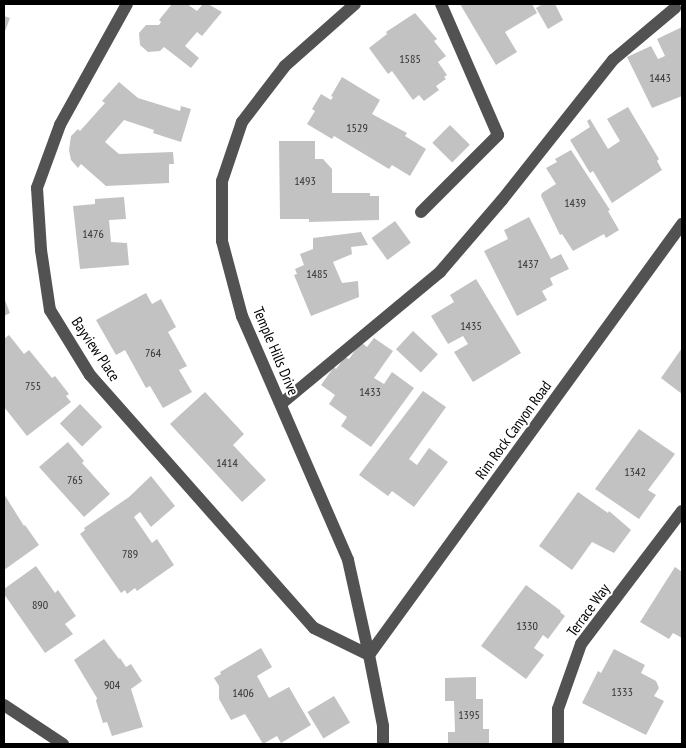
<!DOCTYPE html>
<style>
body{margin:0}
#map{position:relative;width:686px;height:748px;overflow:hidden;background:#fff;font-family:"PT Sans Narrow",sans-serif}
div>[style]{position:absolute}
.building>*{inset:0;background:#c2c2c2;transform-origin:0 0}
.minor>*{height:12px;margin:-6px;padding:0 6px;transform-origin:6px;border-radius:6px;background:#525252}
span{translate:-50% -50%;white-space:nowrap;text-align:center;line-height:1.15;-webkit-text-stroke:4px #fff;paint-order:stroke}
.number-label{font-size:12px;color:#303030}
.number-label span{-webkit-text-stroke-width:0}
.street-label{font-size:15px;color:#000}
.frame{position:absolute;inset:0;border:5px solid #000;pointer-events:none}
</style>
<div id="map">
<div class="building">
<div style="clip-path:polygon(172px 4px,187px 4px,197px 11px,203px 4px,208px 4px,222px 12px,202px 36px,197px 32px,185px 46px,199px 58px,191px 68px,164px 47px,160px 51px,148px 52px,140px 45px,139px 33px,146px 25px,159px 25px,161px 22px,159px 20px)"></div>
<div style="clip-path:polygon(460px 4px,532px 4px,537px 13px,505px 32px,517px 52px,496px 65px)"></div>
<div style="clip-path:polygon(540px 4px,555px 4px,563px 20px,548px 29px,536px 8px,541px 5px)"></div>
<div style="clip-path:polygon(415px 13px,437px 39px,434px 41px,446px 56px,438px 62px,447px 75px,444px 77px,446px 79px,436px 86px,439px 90px,424px 101px,419px 95px,413px 100px,392px 71px,388px 74px,369px 48px,387px 34px,386px 32px)"></div>
<div style="clip-path:polygon(4px 16px,10px 18px,4px 34px)"></div>
<div style="clip-path:polygon(682px 27px,682px 96px,652px 108px,627px 57px,651px 46px,658px 59px,665px 56px,657px 39px)"></div>
<div style="clip-path:polygon(342px 77px,380px 100px,372px 114px,407px 133px,405px 136px,426px 149px,410px 176px,392px 165px,389px 169px,334px 136px,332px 139px,307px 124px,315px 111px,312px 109px,321px 94px,331px 100px,333px 97px,331px 96px)"></div>
<div style="clip-path:polygon(119px 82px,138px 98px,180px 111px,181px 106px,191px 109px,181px 142px,153px 133px,154px 130px,124px 120px,105px 142px,119px 154px,173px 152px,174px 164px,169px 164px,169px 183px,106px 186px,81px 164px,78px 168px,71px 160px,69px 150px,71px 136px,78px 129px,80px 131px,105px 103px,102px 101px)"></div>
<div style="clip-path:polygon(628px 107px,659px 159px,657px 161px,662px 170px,612px 203px,593px 171px,590px 173px,570px 140px,590px 127px,587px 121px,590px 119px,608px 149px,620px 141px,607px 119px)"></div>
<div style="left:450px;top:125px;width:28px;height:25px;rotate:45deg"></div>
<div style="clip-path:polygon(279px 141px,315px 141px,315px 159px,323px 159px,332px 169px,332px 193px,370px 193px,370px 196px,379px 196px,379px 220px,309px 222px,309px 219px,280px 219px)"></div>
<div style="clip-path:polygon(571px 150px,610px 210px,608px 211px,619px 230px,606px 238px,604px 234px,573px 251px,562px 234px,560px 235px,541px 196px,542px 193px,556px 184px,546px 168px,557px 162px,555px 159px)"></div>
<div style="clip-path:polygon(124px 197px,126px 219px,109px 220px,111px 242px,127px 243px,129px 265px,80px 269px,73px 206px,95px 204px,95px 199px)"></div>
<div style="clip-path:polygon(529px 217px,551px 259px,561px 254px,569px 269px,550px 278px,553px 285px,542px 291px,547px 300px,517px 316px,484px 251px,508px 239px,504px 230px)"></div>
<div style="left:395px;top:221px;width:27px;height:29px;rotate:54deg"></div>
<div style="clip-path:polygon(361px 232px,368px 245px,351px 247px,352px 254px,333px 262px,342px 283px,358px 281px,359px 297px,311px 316px,294px 275px,297px 274px,295px 269px,304px 265px,300px 254px,313px 249px,313px 238px)"></div>
<div style="clip-path:polygon(476px 279px,521px 353px,473px 382px,454px 352px,468px 344px,463px 336px,448px 344px,431px 316px,454px 302px,450px 295px)"></div>
<div style="clip-path:polygon(146px 293px,152px 304px,161px 299px,176px 327px,168px 332px,187px 366px,179px 370px,192px 392px,163px 408px,150px 386px,146px 388px,125px 350px,116px 355px,96px 320px)"></div>
<div style="clip-path:polygon(4px 298px,10px 313px,4px 316px)"></div>
<div style="left:413px;top:331px;width:34px;height:25px;rotate:43deg"></div>
<div style="clip-path:polygon(9px 335px,24px 354px,29px 350px,52px 378px,55px 376px,69px 394px,66px 396px,71px 402px,27px 436px,4px 407px,4px 339px)"></div>
<div style="clip-path:polygon(374px 338px,393px 351px,374px 378px,384px 384px,392px 372px,414px 388px,371px 447px,341px 426px,347px 417px,329px 404px,335px 395px,321px 385px,334px 367px,336px 369px,345px 357px,349px 359px,361px 342px,367px 347px)"></div>
<div style="clip-path:polygon(682px 348px,682px 394px,661px 378px)"></div>
<div style="clip-path:polygon(423px 391px,446px 407px,409px 459px,417px 465px,429px 448px,448px 462px,414px 507px,392px 491px,388px 496px,359px 475px)"></div>
<div style="clip-path:polygon(205px 392px,244px 434px,233px 445px,266px 480px,242px 502px,170px 424px)"></div>
<div style="left:80px;top:404px;width:32px;height:28px;rotate:46deg"></div>
<div style="clip-path:polygon(639px 429px,675px 454px,648px 490px,656px 495px,639px 519px,595px 489px)"></div>
<div style="clip-path:polygon(68px 442px,84px 461px,82px 463px,110px 494px,84px 517px,39px 467px)"></div>
<div style="clip-path:polygon(151px 476px,175px 506px,151px 527px,140px 512px,134px 517px,152px 543px,157px 539px,174px 565px,137px 591px,135px 588px,127px 594px,125px 590px,121px 593px,80px 534px,85px 530px,84px 528px,129px 497px)"></div>
<div style="clip-path:polygon(578px 492px,608px 513px,609px 511px,631px 530px,614px 553px,592px 542px,572px 570px,539px 546px)"></div>
<div style="clip-path:polygon(4px 494px,24px 526px,25px 525px,39px 545px,4px 570px)"></div>
<div style="clip-path:polygon(36px 566px,55px 593px,58px 590px,76px 616px,65px 624px,73px 634px,45px 653px,4px 594px,4px 589px)"></div>
<div style="clip-path:polygon(675px 567px,682px 572px,682px 638px,673px 633px,669px 639px,640px 622px)"></div>
<div style="clip-path:polygon(526px 585px,561px 611px,560px 612px,565px 616px,548px 639px,543px 635px,534px 648px,544px 655px,526px 679px,481px 646px)"></div>
<div style="clip-path:polygon(104px 639px,119px 659px,120px 658px,126px 667px,131px 664px,142px 681px,131px 689px,143px 727px,112px 736px,107px 722px,103px 723px,96px 701px,97px 698px,74px 660px)"></div>
<div style="clip-path:polygon(261px 648px,272px 667px,257px 676px,269px 698px,289px 687px,311px 725px,281px 743px,277px 736px,263px 744px,245px 714px,231px 720px,219px 699px,219px 686px,214px 678px,221px 674px,220px 672px)"></div>
<div style="clip-path:polygon(614px 649px,645px 665px,641px 673px,656px 681px,659px 688px,654px 696px,664px 701px,646px 735px,582px 703px,598px 671px,601px 673px)"></div>
<div style="clip-path:polygon(476px 677px,476px 699px,483px 699px,483px 729px,489px 729px,489px 744px,448px 744px,448px 732px,455px 732px,454px 701px,445px 701px,445px 678px)"></div>
<div style="left:334px;top:696px;width:31px;height:31px;rotate:59deg"></div>
</div>
<div class="minor">
<div style="left:127px;top:4px;width:138px;rotate:119deg"></div>
<div style="left:60px;top:125px;width:67px;rotate:110.1deg"></div>
<div style="left:37px;top:188px;width:62px;rotate:86.3deg"></div>
<div style="left:41px;top:250px;width:61px;rotate:81.5deg"></div>
<div style="left:50px;top:310px;width:76px;rotate:58.4deg"></div>
<div style="left:90px;top:375px;width:338px;rotate:48.5deg"></div>
<div style="left:314px;top:628px;width:61px;rotate:26.1deg"></div>
<div style="left:369px;top:655px;width:533px;rotate:-54.01deg"></div>
<div style="left:355px;top:4px;width:94px;rotate:138.5deg"></div>
<div style="left:285px;top:66px;width:71px;rotate:127.5deg"></div>
<div style="left:242px;top:122px;width:62px;rotate:108.7deg"></div>
<div style="left:222px;top:181px;width:60px;rotate:90deg"></div>
<div style="left:222px;top:241px;width:78px;rotate:75.1deg"></div>
<div style="left:242px;top:316px;width:266px;rotate:66.5deg"></div>
<div style="left:348px;top:560px;width:97px;rotate:77.5deg"></div>
<div style="left:369px;top:655px;width:72px;rotate:78.8deg"></div>
<div style="left:383px;top:726px;width:18px;rotate:90deg"></div>
<div style="left:421px;top:212px;width:109px;rotate:-45deg"></div>
<div style="left:498px;top:135px;width:143px;rotate:-113.5deg"></div>
<div style="left:281px;top:404px;width:207px;rotate:-39.7deg"></div>
<div style="left:440px;top:272px;width:95px;rotate:-49.3deg"></div>
<div style="left:502px;top:200px;width:179px;rotate:-51.6deg"></div>
<div style="left:613px;top:60px;width:81px;rotate:-40deg"></div>
<div style="left:4px;top:705px;width:71px;rotate:33.5deg"></div>
<div style="left:558px;top:744px;width:35px;rotate:-90deg"></div>
<div style="left:558px;top:709px;width:69px;rotate:-70.5deg"></div>
<div style="left:581px;top:644px;width:167px;rotate:-52.8deg"></div>
</div>
<div class="number-label">
<span style="left:410px;top:59px">1585</span>
<span style="left:660px;top:78px">1443</span>
<span style="left:357px;top:128px">1529</span>
<span style="left:305px;top:181px">1493</span>
<span style="left:575px;top:203px">1439</span>
<span style="left:93px;top:234px">1476</span>
<span style="left:528px;top:264px">1437</span>
<span style="left:317px;top:274px">1485</span>
<span style="left:471px;top:326px">1435</span>
<span style="left:153px;top:353px">764</span>
<span style="left:33px;top:386px">755</span>
<span style="left:370px;top:392px">1433</span>
<span style="left:227px;top:463px">1414</span>
<span style="left:635px;top:472px">1342</span>
<span style="left:75px;top:480px">765</span>
<span style="left:130px;top:554px">789</span>
<span style="left:40px;top:605px">890</span>
<span style="left:527px;top:626px">1330</span>
<span style="left:112px;top:685px">904</span>
<span style="left:622px;top:692px">1333</span>
<span style="left:243px;top:693px">1406</span>
<span style="left:469px;top:715px">1395</span>
</div>
<div class="street-label">
<span style="left:96px;top:349px;rotate:56deg">Bayview Place</span>
<span style="left:276px;top:351px;rotate:67deg">Temple Hills Drive</span>
<span style="left:513px;top:430px;rotate:-54deg">Rim Rock Canyon Road</span>
<span style="left:588px;top:610px;rotate:-54deg">Terrace Way</span>
</div>
<div class="frame"></div>
</div>
